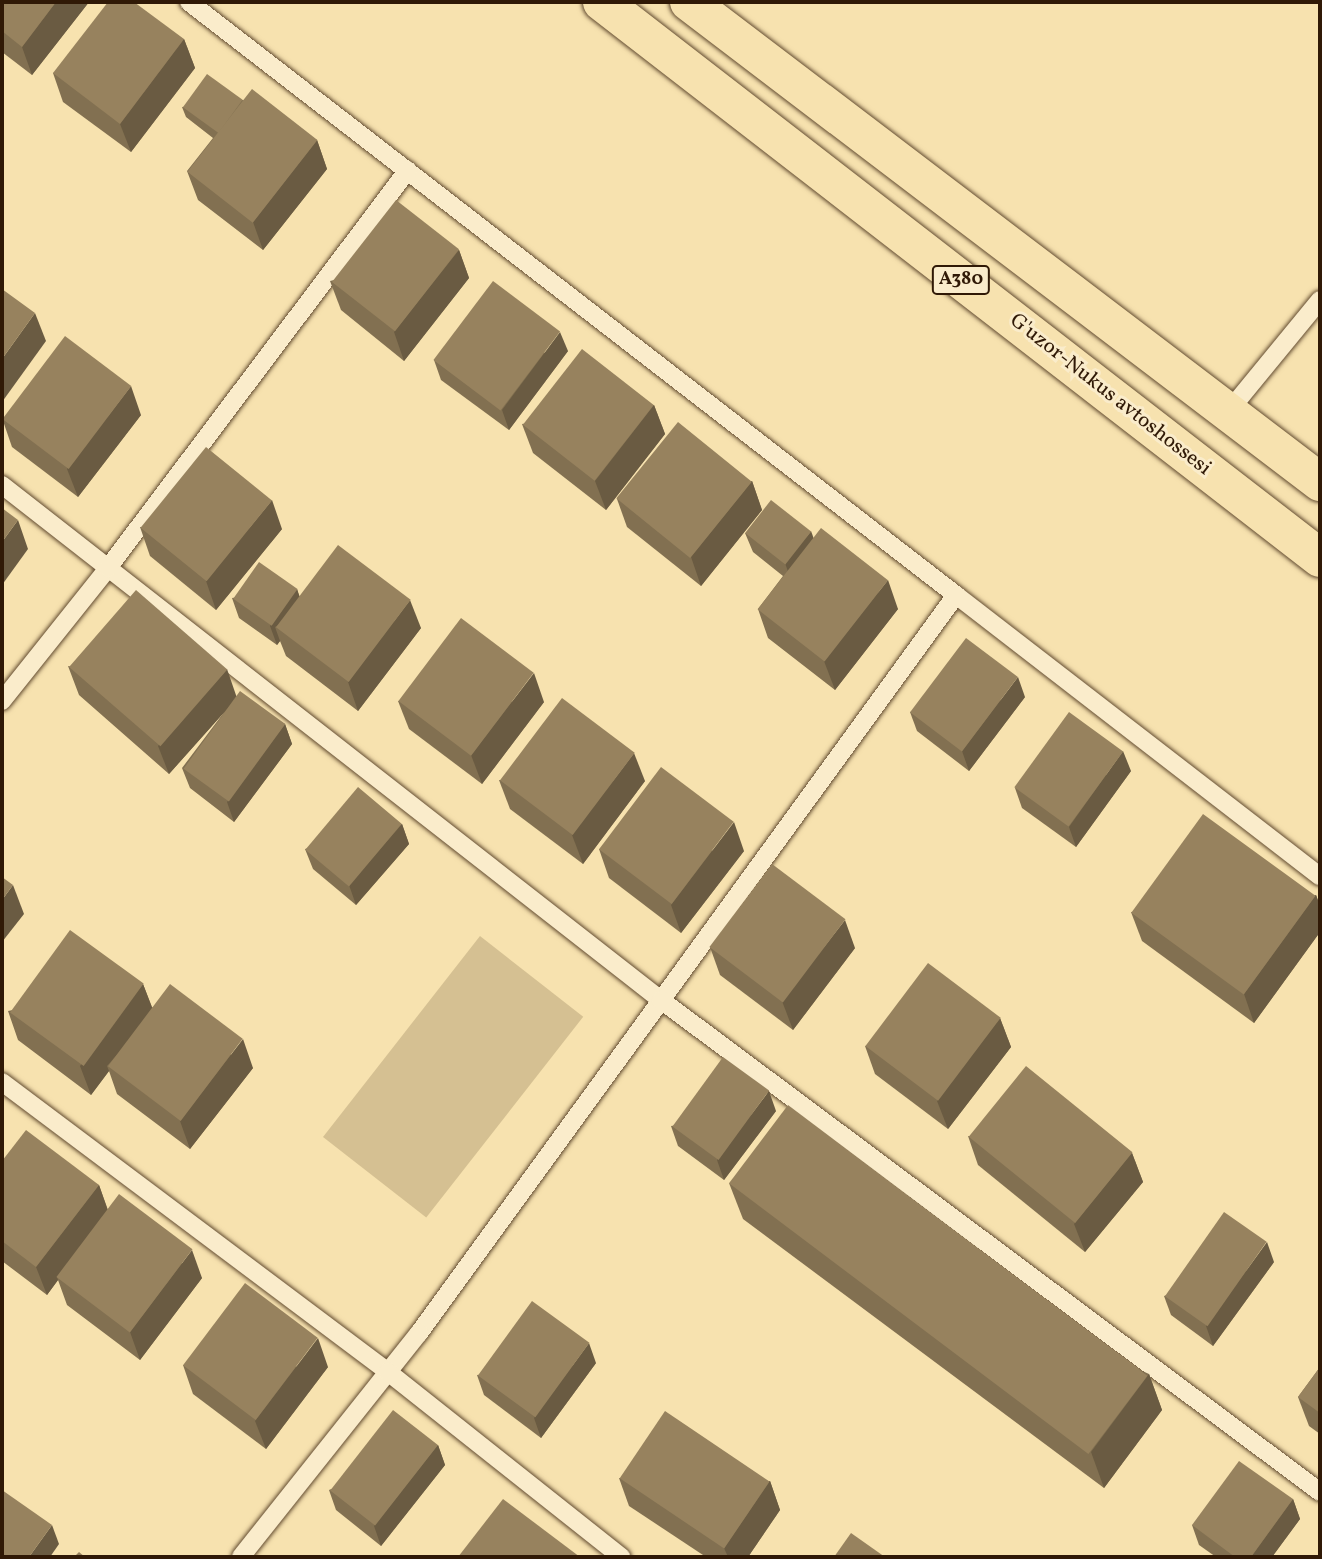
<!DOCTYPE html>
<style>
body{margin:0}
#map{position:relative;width:1322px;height:1559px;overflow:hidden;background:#f7e2af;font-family:Vollkorn,serif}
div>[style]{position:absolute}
.green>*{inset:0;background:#d5c092;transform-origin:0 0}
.roads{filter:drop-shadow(0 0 2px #624b30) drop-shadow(0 0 2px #624b30)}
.lane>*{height:18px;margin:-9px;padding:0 9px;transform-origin:9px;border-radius:9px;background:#faeccb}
.highway>*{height:38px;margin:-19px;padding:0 19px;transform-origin:19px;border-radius:19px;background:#f7e2af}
.wall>*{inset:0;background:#827051}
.shaded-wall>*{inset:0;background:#6a5b42}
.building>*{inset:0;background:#97825e;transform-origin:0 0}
span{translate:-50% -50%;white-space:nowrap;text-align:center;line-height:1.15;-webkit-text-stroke:6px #faeccb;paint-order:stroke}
.shield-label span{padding:2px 5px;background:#faeccb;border:2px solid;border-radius:5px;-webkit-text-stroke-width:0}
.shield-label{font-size:19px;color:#301906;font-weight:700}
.street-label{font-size:21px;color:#301906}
.frame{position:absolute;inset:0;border:4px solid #301906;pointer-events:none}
</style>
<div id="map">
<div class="green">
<div style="left:480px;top:936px;width:131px;height:255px;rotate:38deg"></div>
</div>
<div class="roads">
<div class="lane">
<div style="left:189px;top:2px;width:970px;rotate:37.71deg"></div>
<div style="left:956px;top:595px;width:913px;rotate:126.04deg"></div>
<div style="left:419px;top:1333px;width:286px;rotate:128.5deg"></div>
<div style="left:1228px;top:412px;width:145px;rotate:-50.6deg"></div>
<div style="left:2px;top:485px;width:836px;rotate:38.01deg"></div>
<div style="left:661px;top:1000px;width:822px;rotate:36.74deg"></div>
<div style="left:956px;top:595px;width:460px;rotate:37.7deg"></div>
<div style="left:2px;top:701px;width:170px;rotate:-51.4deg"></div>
<div style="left:108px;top:568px;width:498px;rotate:-53deg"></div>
<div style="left:2px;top:1082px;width:483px;rotate:36.9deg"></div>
<div style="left:388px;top:1372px;width:298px;rotate:38.4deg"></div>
</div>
<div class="highway">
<div style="left:602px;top:2px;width:908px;rotate:37.75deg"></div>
<div style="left:689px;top:2px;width:793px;rotate:37.26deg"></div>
</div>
</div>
<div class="wall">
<div style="clip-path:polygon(2px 2px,89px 2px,32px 75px,2px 52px)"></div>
<div style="clip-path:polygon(184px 39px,195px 68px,131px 152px,63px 102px,53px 73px)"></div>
<div style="clip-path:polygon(243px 100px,317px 140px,327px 169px,263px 250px,198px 200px,187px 171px,213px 138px,186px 117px,182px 107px)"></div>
<div style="clip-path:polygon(459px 250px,469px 278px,404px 361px,341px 310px,330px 281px)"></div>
<div style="clip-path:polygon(568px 351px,509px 430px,441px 380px,434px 360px)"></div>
<div style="clip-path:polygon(654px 405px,665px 434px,606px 510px,533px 453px,522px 424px)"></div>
<div style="clip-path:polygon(141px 415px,78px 497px,12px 447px,2px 418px)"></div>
<div style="clip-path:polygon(752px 481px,762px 510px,701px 586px,627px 527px,617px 499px)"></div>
<div style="clip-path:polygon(140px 527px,282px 529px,216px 610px,150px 556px)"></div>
<div style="clip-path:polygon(745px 533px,814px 538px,898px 609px,835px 690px,768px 638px,758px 609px,783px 576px,753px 552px)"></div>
<div style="clip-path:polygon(297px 589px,299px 596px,421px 628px,358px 711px,286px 656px,280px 641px,277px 645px,239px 618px,232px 598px)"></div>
<div style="clip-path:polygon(68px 666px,236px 696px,285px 724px,292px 744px,234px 822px,190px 788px,182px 768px,225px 711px,169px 774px,79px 695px)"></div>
<div style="clip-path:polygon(1025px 697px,969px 771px,917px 731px,910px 712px)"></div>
<div style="clip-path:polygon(398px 701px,544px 702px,482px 784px,409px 729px)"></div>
<div style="clip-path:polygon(1131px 771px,1076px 847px,1022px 808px,1015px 788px)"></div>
<div style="clip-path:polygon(499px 780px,645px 781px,583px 864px,510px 809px)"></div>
<div style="clip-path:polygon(402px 824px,409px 844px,356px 905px,313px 869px,305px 849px)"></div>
<div style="clip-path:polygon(599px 849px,744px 851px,681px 933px,609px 878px)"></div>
<div style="clip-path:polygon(1316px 895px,1320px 906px,1320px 932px,1254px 1023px,1142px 941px,1131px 912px)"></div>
<div style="clip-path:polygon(710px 947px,855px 948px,793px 1030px,720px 975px)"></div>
<div style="clip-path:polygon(143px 984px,152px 1007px,253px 1068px,190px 1149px,117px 1094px,109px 1071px,91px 1095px,18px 1040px,8px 1011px)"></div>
<div style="clip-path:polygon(1000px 1018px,1011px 1047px,948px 1129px,875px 1074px,865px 1046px)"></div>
<div style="clip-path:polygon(776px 1111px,724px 1180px,678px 1146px,671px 1126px)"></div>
<div style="clip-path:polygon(968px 1136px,1132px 1153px,1143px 1182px,1085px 1252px,978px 1165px)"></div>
<div style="clip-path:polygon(2px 1161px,99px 1185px,108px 1210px,202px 1278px,140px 1360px,67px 1305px,58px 1280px,47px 1295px,2px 1261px)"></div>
<div style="clip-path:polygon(729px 1183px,1149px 1374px,1162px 1410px,1104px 1488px,743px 1219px)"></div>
<div style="clip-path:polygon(1274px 1262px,1213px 1346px,1171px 1315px,1164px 1296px)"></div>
<div style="clip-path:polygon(596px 1363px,541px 1438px,484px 1395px,477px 1375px)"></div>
<div style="clip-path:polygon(183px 1365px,328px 1367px,266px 1449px,193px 1394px)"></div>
<div style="clip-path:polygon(1320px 1367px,1320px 1434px,1309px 1426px,1298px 1397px)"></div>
<div style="clip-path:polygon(438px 1445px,445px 1465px,381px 1546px,336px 1510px,329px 1490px)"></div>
<div style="clip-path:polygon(619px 1478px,770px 1481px,780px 1510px,748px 1557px,706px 1557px,629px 1506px)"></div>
<div style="clip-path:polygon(1293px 1499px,1300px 1519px,1272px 1557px,1216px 1557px,1199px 1545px,1192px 1525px)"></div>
</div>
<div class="shaded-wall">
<div style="clip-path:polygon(56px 2px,89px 2px,32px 75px,22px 47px)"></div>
<div style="clip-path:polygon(184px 39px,195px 68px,131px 152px,120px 124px)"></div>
<div style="clip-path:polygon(317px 140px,327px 169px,263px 250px,253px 222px)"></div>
<div style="clip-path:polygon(459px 250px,469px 278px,404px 361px,394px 332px)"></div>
<div style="clip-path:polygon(35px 313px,46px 341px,2px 402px,2px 359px)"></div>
<div style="clip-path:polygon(560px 332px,568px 351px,509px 430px,502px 410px)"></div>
<div style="clip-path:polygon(131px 386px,141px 415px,78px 497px,67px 469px)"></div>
<div style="clip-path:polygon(654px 405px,665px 434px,606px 510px,595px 481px)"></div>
<div style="clip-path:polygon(752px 481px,762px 510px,701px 586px,691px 557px)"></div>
<div style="clip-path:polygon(272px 500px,282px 529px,216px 610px,206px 581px)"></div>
<div style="clip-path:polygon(18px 520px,28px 549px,2px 585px,2px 542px)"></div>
<div style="clip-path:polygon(811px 531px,818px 550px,792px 583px,785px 563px)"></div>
<div style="clip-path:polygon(888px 580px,898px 609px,835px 690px,824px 661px)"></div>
<div style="clip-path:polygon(297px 589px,304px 609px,275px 627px,280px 641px,277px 645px,270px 626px)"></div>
<div style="clip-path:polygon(410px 600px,421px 628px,358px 711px,348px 682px)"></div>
<div style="clip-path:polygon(227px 669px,237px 698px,169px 774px,158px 746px)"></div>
<div style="clip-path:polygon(534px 673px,544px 702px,482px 784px,471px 755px)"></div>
<div style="clip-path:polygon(1018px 677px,1025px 697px,969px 771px,962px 751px)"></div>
<div style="clip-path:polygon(285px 724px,292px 744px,234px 822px,227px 802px)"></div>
<div style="clip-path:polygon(1123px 751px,1131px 771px,1076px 847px,1069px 827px)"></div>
<div style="clip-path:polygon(634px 753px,645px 781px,583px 864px,572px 835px)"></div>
<div style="clip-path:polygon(734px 822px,744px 851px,681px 933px,671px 905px)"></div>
<div style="clip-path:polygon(402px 824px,409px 844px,356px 905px,349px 885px)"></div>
<div style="clip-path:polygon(13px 885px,24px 914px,2px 942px,2px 900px)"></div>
<div style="clip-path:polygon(1316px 895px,1320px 906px,1320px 932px,1254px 1023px,1244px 994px)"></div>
<div style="clip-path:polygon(845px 920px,855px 948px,793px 1030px,782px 1001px)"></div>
<div style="clip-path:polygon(143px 984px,154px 1013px,107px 1066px,109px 1071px,91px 1095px,80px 1066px)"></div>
<div style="clip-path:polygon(1000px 1018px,1011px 1047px,948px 1129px,937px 1101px)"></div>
<div style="clip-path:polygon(243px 1039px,253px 1068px,190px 1149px,180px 1121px)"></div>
<div style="clip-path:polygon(769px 1091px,776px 1111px,724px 1180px,717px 1160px)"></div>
<div style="clip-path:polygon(1132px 1153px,1143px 1182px,1085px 1252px,1074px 1224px)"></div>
<div style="clip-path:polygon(99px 1185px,109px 1214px,57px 1277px,58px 1280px,47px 1295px,36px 1267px)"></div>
<div style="clip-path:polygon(1267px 1242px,1274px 1262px,1213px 1346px,1206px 1326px)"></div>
<div style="clip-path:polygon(192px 1250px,202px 1278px,140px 1360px,130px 1332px)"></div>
<div style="clip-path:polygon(318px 1338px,328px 1367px,266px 1449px,255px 1421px)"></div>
<div style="clip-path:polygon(589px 1343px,596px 1363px,541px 1438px,534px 1418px)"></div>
<div style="clip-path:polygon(1149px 1374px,1162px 1410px,1104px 1488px,1091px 1452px)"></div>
<div style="clip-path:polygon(438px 1445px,445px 1465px,381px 1546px,374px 1526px)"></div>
<div style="clip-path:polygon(770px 1481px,780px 1510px,748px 1557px,728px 1557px,724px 1548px)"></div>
<div style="clip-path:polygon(1293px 1499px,1300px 1519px,1272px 1557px,1251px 1557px)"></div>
<div style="clip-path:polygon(52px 1525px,59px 1544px,50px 1557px,29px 1557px)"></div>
</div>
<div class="building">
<div style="clip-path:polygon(2px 2px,56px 2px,22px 47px,2px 31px)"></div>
<div style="clip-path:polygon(108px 2px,134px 2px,184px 39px,120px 124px,53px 73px)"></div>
<div style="left:207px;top:74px;width:44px;height:41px;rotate:36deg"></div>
<div style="left:252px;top:89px;width:83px;height:105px;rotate:38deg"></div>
<div style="left:396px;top:200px;width:80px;height:104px;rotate:38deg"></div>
<div style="left:493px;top:281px;width:84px;height:99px;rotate:37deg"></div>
<div style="clip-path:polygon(2px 289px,35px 313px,2px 359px)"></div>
<div style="left:65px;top:336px;width:83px;height:104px;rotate:37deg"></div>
<div style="left:582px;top:349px;width:91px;height:96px;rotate:38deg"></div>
<div style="left:678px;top:422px;width:95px;height:98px;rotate:39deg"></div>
<div style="left:206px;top:447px;width:85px;height:104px;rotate:39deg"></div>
<div style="left:771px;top:500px;width:51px;height:42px;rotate:38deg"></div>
<div style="clip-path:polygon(2px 508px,18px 520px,2px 542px)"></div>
<div style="left:821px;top:528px;width:85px;height:103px;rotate:38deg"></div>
<div style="left:338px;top:545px;width:91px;height:103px;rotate:37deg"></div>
<div style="left:259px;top:562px;width:47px;height:45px;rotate:35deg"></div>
<div style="left:136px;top:590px;width:121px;height:102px;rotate:41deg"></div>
<div style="left:461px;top:618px;width:91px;height:104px;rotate:37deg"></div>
<div style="left:966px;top:638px;width:65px;height:93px;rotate:37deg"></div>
<div style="left:240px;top:691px;width:56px;height:96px;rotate:36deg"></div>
<div style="left:562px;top:698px;width:91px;height:103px;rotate:37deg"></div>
<div style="left:1069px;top:712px;width:67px;height:93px;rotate:36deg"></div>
<div style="left:661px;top:767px;width:91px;height:103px;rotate:37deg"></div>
<div style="left:358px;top:787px;width:57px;height:82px;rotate:40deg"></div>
<div style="left:1203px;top:814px;width:139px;height:122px;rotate:36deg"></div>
<div style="left:772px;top:864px;width:92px;height:104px;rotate:37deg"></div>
<div style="clip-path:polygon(2px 877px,13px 885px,2px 900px)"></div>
<div style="left:70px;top:930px;width:91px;height:102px;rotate:36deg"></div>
<div style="left:928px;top:963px;width:91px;height:104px;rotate:37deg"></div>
<div style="left:170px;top:984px;width:91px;height:103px;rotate:37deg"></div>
<div style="left:723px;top:1057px;width:57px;height:86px;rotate:36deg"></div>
<div style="left:1026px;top:1066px;width:137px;height:91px;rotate:39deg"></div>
<div style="left:788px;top:1105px;width:450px;height:98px;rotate:37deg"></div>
<div style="clip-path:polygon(26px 1130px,99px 1185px,36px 1267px,2px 1241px,2px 1161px)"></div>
<div style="left:119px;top:1194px;width:92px;height:104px;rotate:37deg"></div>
<div style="left:1224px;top:1212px;width:52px;height:103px;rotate:35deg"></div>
<div style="left:245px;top:1283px;width:91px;height:103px;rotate:37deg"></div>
<div style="left:532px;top:1301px;width:71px;height:92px;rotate:36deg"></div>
<div style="clip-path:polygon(1320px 1367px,1320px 1413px,1298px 1397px)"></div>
<div style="left:393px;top:1410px;width:57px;height:102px;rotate:38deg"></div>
<div style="left:665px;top:1411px;width:126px;height:81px;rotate:34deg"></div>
<div style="clip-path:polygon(1239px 1461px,1293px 1499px,1251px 1557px,1235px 1557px,1192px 1525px)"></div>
<div style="clip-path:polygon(2px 1490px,52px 1525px,29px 1557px,2px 1557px)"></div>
<div style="clip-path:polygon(503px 1499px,580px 1557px,458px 1557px)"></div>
<div style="clip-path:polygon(851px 1533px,885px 1557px,834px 1557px)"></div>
<div style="clip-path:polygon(79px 1552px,85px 1557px,74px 1557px)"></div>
</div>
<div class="shield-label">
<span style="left:961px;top:280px">A380</span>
</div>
<div class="street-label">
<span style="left:1110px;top:395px;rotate:38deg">G'uzor-Nukus avtoshossesi</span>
</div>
<div class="frame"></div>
</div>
